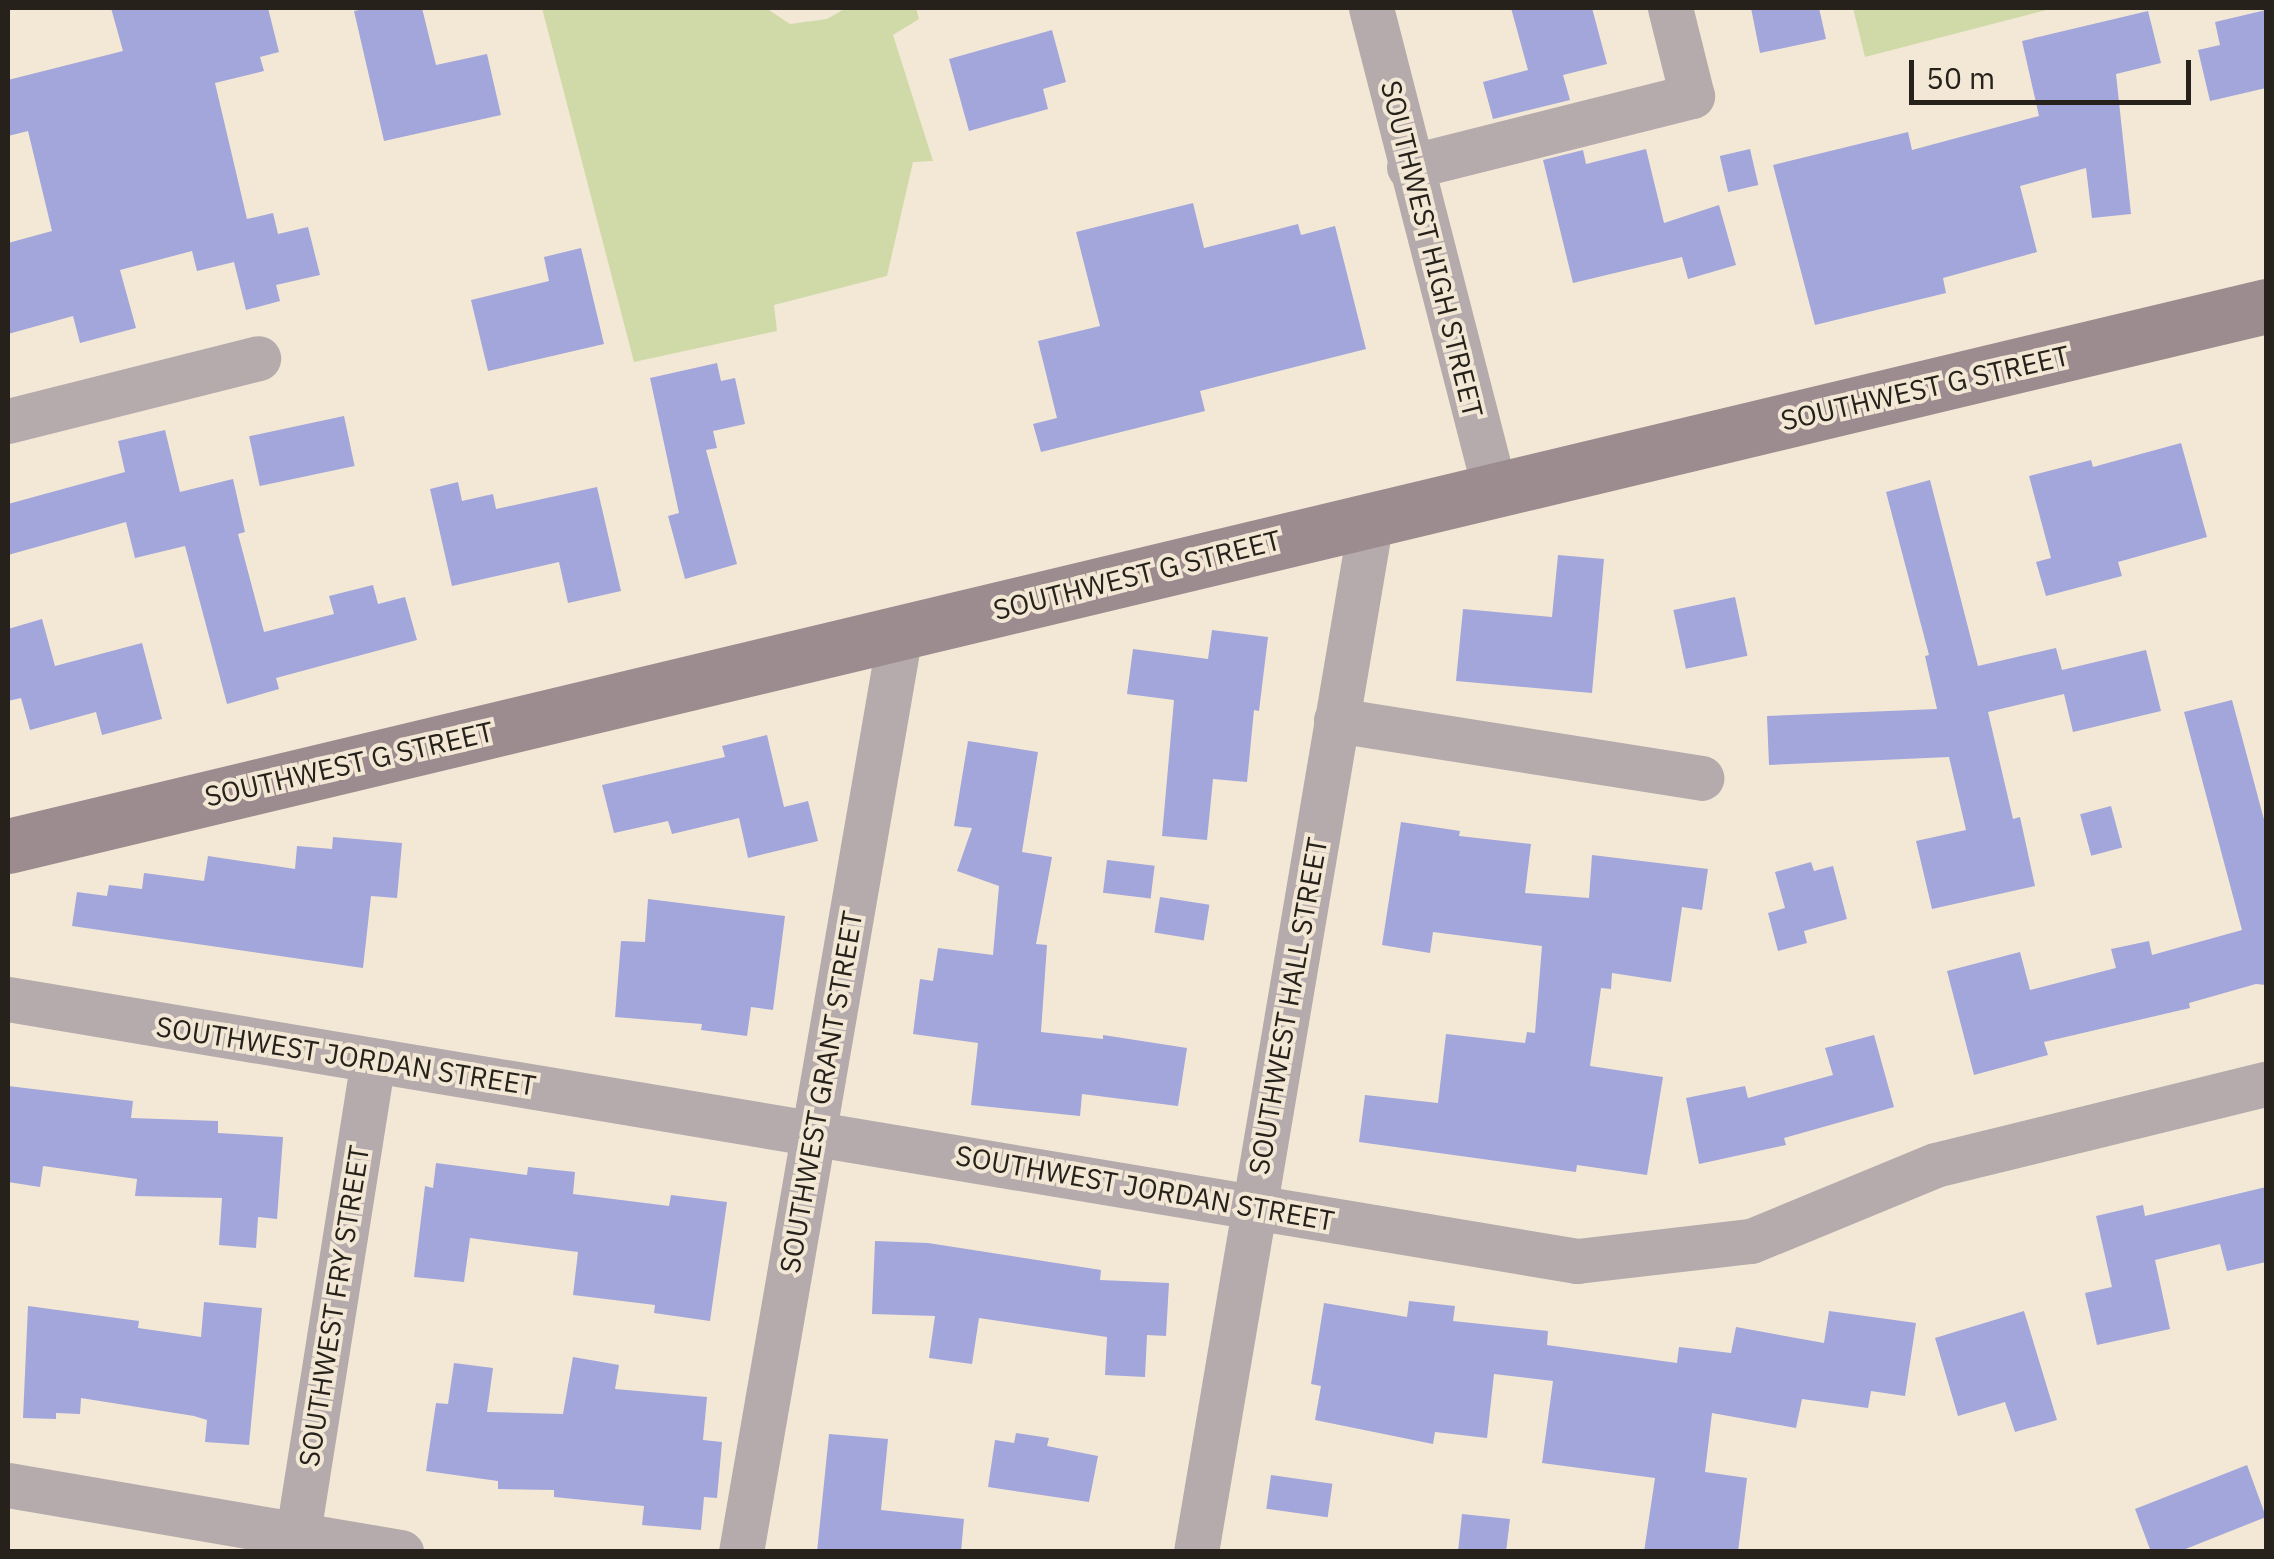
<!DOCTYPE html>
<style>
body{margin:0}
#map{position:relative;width:2274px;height:1559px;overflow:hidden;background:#f3e8d5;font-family:"IBM Plex Sans",sans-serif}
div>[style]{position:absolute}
.green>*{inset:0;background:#d0daa8}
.building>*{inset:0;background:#a2a6db;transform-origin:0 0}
.minor>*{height:45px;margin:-22.5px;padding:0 22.5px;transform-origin:22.5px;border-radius:22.5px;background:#b5abad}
.secondary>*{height:55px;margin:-27.5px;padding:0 27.5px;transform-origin:27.5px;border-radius:27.5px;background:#9c8c90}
span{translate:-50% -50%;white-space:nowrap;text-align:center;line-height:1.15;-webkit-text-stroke:8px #f3e8d5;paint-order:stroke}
.street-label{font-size:28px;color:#26221b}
.frame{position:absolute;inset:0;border:10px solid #26221b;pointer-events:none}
.scale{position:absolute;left:1909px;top:60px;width:282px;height:45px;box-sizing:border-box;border:5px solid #26221b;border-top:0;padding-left:12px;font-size:30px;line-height:35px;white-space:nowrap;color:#26221b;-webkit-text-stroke:8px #f3e8d5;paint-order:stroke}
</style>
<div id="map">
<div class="green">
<div style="clip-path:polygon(542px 8px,766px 8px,790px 24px,827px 19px,846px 8px,916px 8px,919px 19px,893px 35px,933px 161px,913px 162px,887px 276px,774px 305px,777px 331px,634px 362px)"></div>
<div style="clip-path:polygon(1853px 8px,2054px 8px,1865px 57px)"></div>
</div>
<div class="building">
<div style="clip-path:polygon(111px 8px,268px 8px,279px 52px,260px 57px,264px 71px,215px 83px,247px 219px,273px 213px,278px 234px,308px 227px,320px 275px,276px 285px,280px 301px,246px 310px,234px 262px,197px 271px,192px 251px,120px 270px,136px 328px,80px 343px,73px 316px,8px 334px,8px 243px,52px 231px,28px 131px,8px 136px,8px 80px,123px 51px)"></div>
<div style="clip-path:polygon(370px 8px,422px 8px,436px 65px,487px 54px,501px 115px,384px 141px,354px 11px)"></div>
<div style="clip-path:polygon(1511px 8px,1592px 8px,1607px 64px,1563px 75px,1570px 100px,1493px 119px,1483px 82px,1528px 70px)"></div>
<div style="clip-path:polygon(1751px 8px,1819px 8px,1826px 39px,1760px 53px)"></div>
<div style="clip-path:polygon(2266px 10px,2266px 88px,2210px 101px,2198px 50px,2220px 45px,2215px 22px)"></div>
<div style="clip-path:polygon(2148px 11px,2161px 63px,2116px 74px,2131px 214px,2092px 218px,2086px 168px,2020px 186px,2037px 252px,1943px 278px,1946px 293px,1815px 325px,1773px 165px,1908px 132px,1912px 150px,2039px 116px,2022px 41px)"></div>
<div style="clip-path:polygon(1052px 30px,1066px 82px,1043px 89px,1048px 109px,969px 131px,949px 59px)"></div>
<div style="clip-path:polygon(1646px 149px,1664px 223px,1719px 205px,1736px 265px,1688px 279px,1682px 257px,1573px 283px,1543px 160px,1583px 150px,1586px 164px)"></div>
<div style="left:1750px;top:149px;width:37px;height:31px;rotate:77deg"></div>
<div style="clip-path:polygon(1193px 203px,1204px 248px,1298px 224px,1301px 235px,1335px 226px,1366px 349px,1200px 391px,1205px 411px,1041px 452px,1033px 424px,1057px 418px,1038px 341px,1100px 326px,1076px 232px)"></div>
<div style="clip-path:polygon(581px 248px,604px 344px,488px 371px,471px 300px,549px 281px,544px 257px)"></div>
<div style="clip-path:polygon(717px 363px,721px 381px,735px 378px,745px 424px,713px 431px,717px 448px,706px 450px,737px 564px,685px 579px,668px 516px,679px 513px,650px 378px)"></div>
<div style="left:344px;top:416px;width:51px;height:97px;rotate:78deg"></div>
<div style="clip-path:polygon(165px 430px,180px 492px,233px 479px,245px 532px,238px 534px,264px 632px,334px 614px,329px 596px,373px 585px,378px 604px,405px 597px,417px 640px,276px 678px,279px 689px,227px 704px,185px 546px,135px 558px,126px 522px,8px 555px,8px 504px,125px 472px,118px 441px)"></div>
<div style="clip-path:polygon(2181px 443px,2207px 537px,2118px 562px,2122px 576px,2046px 596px,2036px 562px,2051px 558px,2029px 476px,2091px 460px,2093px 467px)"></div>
<div style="clip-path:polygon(1930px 480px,1978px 666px,2056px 648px,2062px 670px,2146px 650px,2161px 711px,2073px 732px,2064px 694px,1988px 712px,2013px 819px,2020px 817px,2035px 886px,1932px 909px,1916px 841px,1966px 830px,1949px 757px,1769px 765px,1767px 716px,1937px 709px,1925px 656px,1929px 655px,1886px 492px)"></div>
<div style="clip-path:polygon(458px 482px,462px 501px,493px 494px,496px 509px,597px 487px,621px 591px,568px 603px,559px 562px,452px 586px,430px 489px)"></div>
<div style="clip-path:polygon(1558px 555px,1604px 559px,1592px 693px,1456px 681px,1463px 609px,1552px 617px)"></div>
<div style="left:1735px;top:597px;width:60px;height:63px;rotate:78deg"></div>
<div style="clip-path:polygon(42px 619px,55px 666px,142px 643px,162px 719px,102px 735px,96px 712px,30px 730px,21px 698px,8px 701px,8px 629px)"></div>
<div style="clip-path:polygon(1212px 630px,1268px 637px,1259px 711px,1254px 710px,1247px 782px,1213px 779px,1207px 840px,1162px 836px,1174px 700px,1127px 694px,1133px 649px,1208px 659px)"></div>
<div style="clip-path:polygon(2232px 700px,2266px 827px,2266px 985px,2256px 984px,2189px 1003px,2190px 1008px,2044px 1042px,2048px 1055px,1974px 1075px,1947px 971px,2020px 952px,2030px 990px,2116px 968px,2111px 949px,2149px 941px,2152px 955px,2242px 930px,2184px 712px)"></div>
<div style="clip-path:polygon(767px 735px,784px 807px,808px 801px,818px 841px,748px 858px,739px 818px,672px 834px,668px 821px,614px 833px,602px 785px,725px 757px,722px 746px)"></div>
<div style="clip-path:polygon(968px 741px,1038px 752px,1022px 852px,1052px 857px,1036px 944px,1047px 945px,1041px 1032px,1103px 1039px,1103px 1035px,1187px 1048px,1178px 1106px,1082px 1094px,1080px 1116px,971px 1105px,978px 1043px,913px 1034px,920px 979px,933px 981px,938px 948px,993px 955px,999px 886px,957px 871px,972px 828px,954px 826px)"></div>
<div style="left:2111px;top:806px;width:43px;height:32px;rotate:75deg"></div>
<div style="clip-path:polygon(1401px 822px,1460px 831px,1459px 836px,1531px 844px,1525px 893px,1589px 898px,1592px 855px,1708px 869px,1702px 910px,1682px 907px,1671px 982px,1612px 973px,1611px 989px,1601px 988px,1590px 1066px,1663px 1077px,1647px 1175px,1577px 1165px,1576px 1172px,1359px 1142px,1365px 1095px,1438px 1103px,1446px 1034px,1525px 1043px,1527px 1032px,1535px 1033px,1542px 946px,1433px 932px,1430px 953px,1382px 945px)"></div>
<div style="clip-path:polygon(333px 837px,402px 843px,397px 898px,371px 896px,363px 968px,72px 926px,77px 892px,107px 896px,109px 885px,142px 889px,144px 873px,204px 881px,208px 856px,295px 869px,297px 846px,332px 849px)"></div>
<div style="left:1107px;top:860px;width:48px;height:33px;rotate:7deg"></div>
<div style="clip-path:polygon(1811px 862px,1814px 871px,1833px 866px,1847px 919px,1804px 931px,1807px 943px,1778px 951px,1768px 913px,1785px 908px,1775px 872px)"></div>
<div style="left:1160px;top:897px;width:50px;height:36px;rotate:9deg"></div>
<div style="clip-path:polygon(648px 899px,785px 916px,773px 1010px,751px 1007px,747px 1036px,701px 1030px,702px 1024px,615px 1017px,621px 941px,645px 942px)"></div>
<div style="clip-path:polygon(1874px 1035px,1894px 1107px,1784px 1138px,1786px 1145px,1699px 1164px,1686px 1098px,1745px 1086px,1748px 1098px,1833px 1075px,1825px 1048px)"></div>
<div style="clip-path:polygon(8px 1086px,133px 1101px,131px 1118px,218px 1121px,218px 1133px,283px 1137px,277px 1219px,258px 1217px,256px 1248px,219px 1245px,222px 1198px,135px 1196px,137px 1179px,43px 1166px,40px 1187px,8px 1182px)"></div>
<div style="clip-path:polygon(436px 1163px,527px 1175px,528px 1167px,575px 1172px,573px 1194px,669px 1206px,671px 1195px,727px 1202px,710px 1321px,654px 1313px,655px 1305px,573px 1295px,578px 1252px,470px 1238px,464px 1282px,414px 1277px,425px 1186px,433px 1188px)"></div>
<div style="clip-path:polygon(2266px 1187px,2266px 1262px,2227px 1271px,2220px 1244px,2155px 1260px,2170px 1329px,2097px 1345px,2085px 1293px,2112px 1287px,2096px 1216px,2143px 1205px,2145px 1216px)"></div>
<div style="clip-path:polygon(875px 1241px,928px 1243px,1101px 1270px,1100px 1280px,1169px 1283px,1166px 1336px,1147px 1335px,1145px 1377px,1105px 1375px,1107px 1337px,979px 1318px,972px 1364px,929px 1358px,935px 1316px,872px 1314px)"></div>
<div style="clip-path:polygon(1409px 1301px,1455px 1306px,1453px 1321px,1548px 1331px,1547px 1345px,1677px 1363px,1679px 1347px,1731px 1353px,1736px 1327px,1824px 1343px,1829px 1311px,1916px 1323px,1905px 1396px,1871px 1391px,1868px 1408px,1802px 1399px,1796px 1428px,1712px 1413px,1705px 1472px,1747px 1478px,1738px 1552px,1644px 1552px,1655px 1478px,1542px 1463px,1553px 1381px,1494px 1374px,1487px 1438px,1435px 1432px,1433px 1444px,1315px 1420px,1321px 1386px,1311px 1384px,1324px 1303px,1407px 1317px)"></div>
<div style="clip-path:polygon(204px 1302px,262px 1308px,249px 1445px,205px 1442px,207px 1420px,194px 1416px,81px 1398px,80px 1414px,56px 1413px,56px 1419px,23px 1418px,28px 1306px,139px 1321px,138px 1328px,201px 1337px)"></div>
<div style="clip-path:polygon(2024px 1311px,2057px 1420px,2015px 1432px,2005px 1402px,1958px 1416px,1935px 1338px)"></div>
<div style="clip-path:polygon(573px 1357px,619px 1365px,615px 1389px,707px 1397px,703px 1440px,722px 1442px,717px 1498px,704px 1497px,701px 1530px,642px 1525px,644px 1506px,554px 1497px,554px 1490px,498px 1489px,498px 1481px,426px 1471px,436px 1403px,448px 1404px,454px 1363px,493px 1368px,487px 1412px,563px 1414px)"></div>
<div style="clip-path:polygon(1016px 1433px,1049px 1438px,1047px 1446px,1098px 1456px,1089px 1502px,988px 1487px,995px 1440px,1014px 1443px)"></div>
<div style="clip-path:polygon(829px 1434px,888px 1439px,881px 1510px,964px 1519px,961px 1552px,817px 1552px)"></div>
<div style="clip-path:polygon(2247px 1465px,2266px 1517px,2178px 1552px,2151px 1552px,2135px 1509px)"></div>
<div style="left:1271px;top:1475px;width:62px;height:34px;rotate:8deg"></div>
<div style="clip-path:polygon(1462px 1514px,1510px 1519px,1506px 1552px,1458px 1552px)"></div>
</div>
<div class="minor">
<div style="left:1371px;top:8px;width:498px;rotate:75.6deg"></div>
<div style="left:1409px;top:167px;width:292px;rotate:-14.1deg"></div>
<div style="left:1692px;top:96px;width:91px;rotate:-104deg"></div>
<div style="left:8px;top:421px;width:258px;rotate:-14.1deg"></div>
<div style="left:1336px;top:720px;width:370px;rotate:9deg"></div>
<div style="left:8px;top:999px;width:1591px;rotate:9.48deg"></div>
<div style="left:1577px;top:1261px;width:175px;rotate:-6.6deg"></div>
<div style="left:1751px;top:1241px;width:199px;rotate:-22.4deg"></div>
<div style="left:1935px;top:1165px;width:341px;rotate:-13.8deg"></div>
<div style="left:8px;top:1485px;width:399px;rotate:9.7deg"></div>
<div style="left:295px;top:1552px;width:497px;rotate:-81deg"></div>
<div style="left:741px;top:1552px;width:933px;rotate:-80.18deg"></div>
<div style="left:1196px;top:1552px;width:1048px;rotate:-80.38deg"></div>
</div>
<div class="secondary">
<div style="left:8px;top:846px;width:2322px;rotate:-13.45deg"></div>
</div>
<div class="street-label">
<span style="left:1432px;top:249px;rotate:76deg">SOUTHWEST HIGH STREET</span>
<span style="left:1925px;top:388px;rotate:-13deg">SOUTHWEST G STREET</span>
<span style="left:1137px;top:575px;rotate:-14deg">SOUTHWEST G STREET</span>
<span style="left:349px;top:764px;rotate:-13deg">SOUTHWEST G STREET</span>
<span style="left:1288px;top:1006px;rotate:-80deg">SOUTHWEST HALL STREET</span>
<span style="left:346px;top:1056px;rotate:9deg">SOUTHWEST JORDAN STREET</span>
<span style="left:821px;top:1092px;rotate:-80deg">SOUTHWEST GRANT STREET</span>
<span style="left:1145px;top:1188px;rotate:10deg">SOUTHWEST JORDAN STREET</span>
<span style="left:334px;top:1306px;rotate:-81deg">SOUTHWEST FRY STREET</span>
</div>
<div class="frame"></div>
<div class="scale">50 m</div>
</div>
